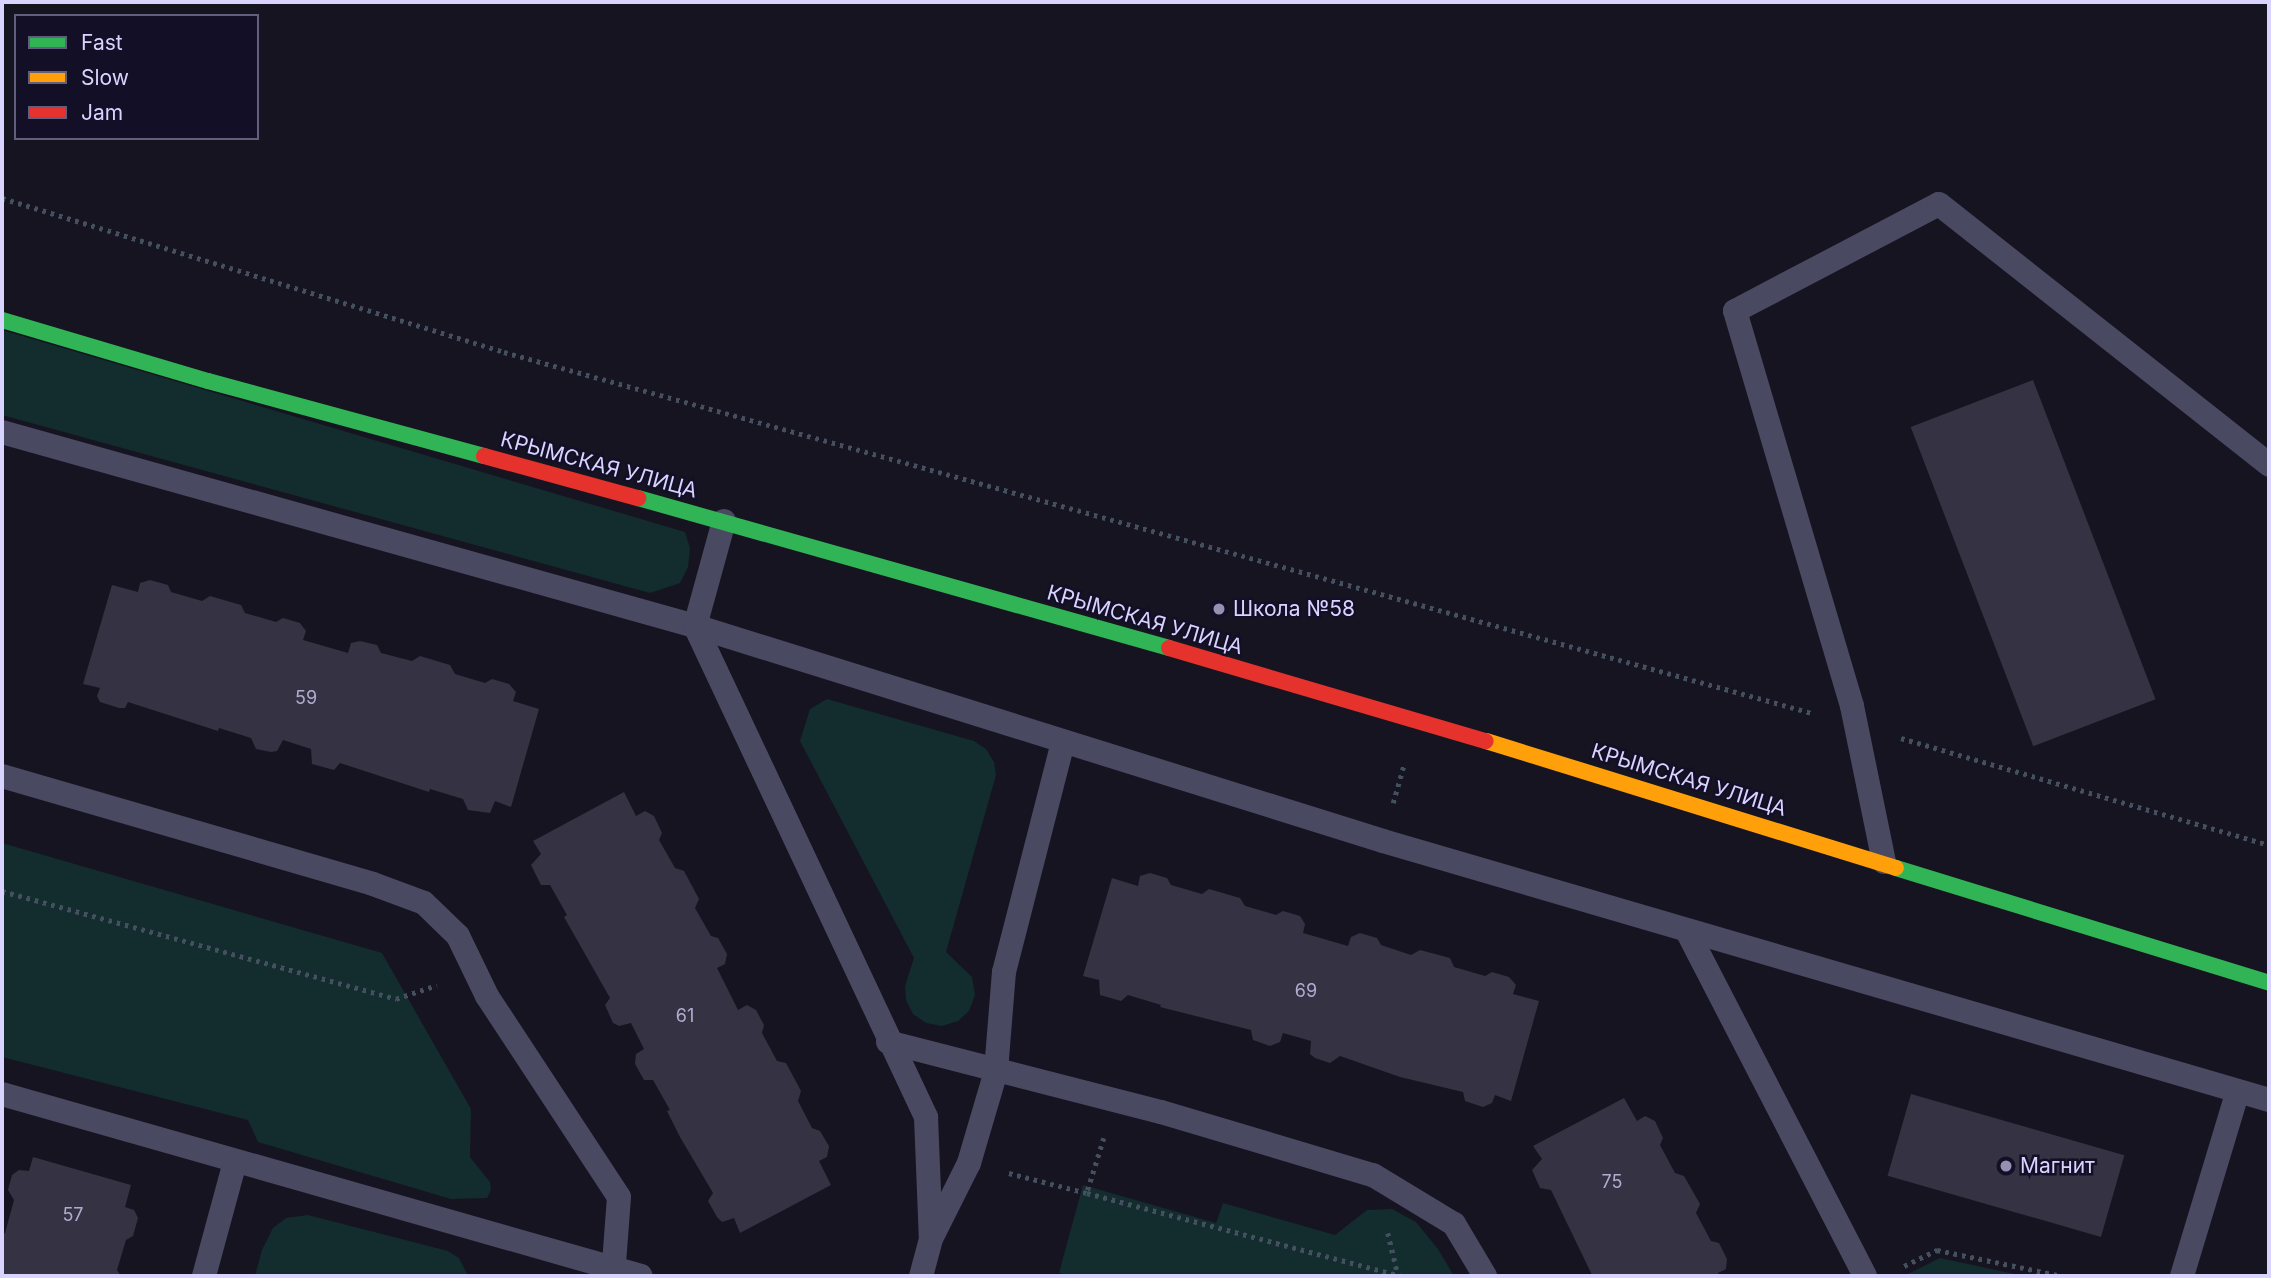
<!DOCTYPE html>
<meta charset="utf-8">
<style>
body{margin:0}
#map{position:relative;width:2271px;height:1278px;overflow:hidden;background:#161421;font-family:Inter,sans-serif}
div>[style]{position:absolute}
.green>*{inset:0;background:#132c2d}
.building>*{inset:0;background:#343243;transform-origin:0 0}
.path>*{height:4.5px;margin-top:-2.25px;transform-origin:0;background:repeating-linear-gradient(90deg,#44505f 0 3.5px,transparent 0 8.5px)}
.lane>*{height:24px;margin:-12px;padding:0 12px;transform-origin:12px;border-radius:12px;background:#4a4962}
.fast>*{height:16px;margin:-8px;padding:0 8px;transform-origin:8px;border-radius:8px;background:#30b455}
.slow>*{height:16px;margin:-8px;padding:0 8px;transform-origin:8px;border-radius:8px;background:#ff9f0a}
.jam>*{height:16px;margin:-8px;padding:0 8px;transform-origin:8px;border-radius:8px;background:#e5322d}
.dots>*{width:19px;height:19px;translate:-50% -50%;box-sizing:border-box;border:4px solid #130f26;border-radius:50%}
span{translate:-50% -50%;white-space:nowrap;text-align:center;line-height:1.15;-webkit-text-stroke:5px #130f26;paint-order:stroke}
.number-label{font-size:18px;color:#b0acd0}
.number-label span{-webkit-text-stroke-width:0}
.street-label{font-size:21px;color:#d9d4ff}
.poi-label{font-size:21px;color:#d9d4ff}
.left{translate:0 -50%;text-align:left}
.frame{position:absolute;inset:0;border:4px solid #d9d4ff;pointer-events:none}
.legend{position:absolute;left:14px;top:14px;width:245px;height:126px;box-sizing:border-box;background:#130f26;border:2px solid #625e7d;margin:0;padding:9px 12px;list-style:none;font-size:21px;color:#d9d4ff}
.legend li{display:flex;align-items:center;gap:14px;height:35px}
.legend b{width:35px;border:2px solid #625e7d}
</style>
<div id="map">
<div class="green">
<div style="clip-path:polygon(2px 330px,685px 532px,690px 548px,688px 567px,680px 583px,650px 593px,2px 415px)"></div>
<div style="clip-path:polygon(827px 699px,974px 741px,986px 749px,994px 762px,996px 775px,946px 952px,972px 977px,975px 995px,969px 1011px,958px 1021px,942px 1026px,926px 1023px,913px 1014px,906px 1000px,905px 986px,914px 958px,800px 741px,810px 709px)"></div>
<div style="clip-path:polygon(2px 843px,382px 953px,471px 1109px,470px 1157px,490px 1182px,491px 1190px,487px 1198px,451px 1199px,258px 1142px,248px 1120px,2px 1057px)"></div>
<div style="clip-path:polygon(1083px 1185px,1216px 1223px,1223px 1203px,1335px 1235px,1367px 1210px,1392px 1209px,1416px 1222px,1438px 1249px,1454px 1276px,1071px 1276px,1059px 1273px)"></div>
<div style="clip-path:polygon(308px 1215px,448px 1251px,459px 1258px,468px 1276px,255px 1276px,262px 1250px,273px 1228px,286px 1218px)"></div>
<div style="clip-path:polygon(1940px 1258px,2024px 1276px,1904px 1276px)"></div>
</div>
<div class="building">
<div style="left:2033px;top:380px;width:342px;height:131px;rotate:69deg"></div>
<div style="clip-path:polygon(150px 580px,168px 585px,171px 592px,202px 601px,210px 596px,241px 605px,245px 613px,276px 622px,283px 618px,300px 623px,306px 631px,303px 640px,348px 653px,351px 643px,360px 641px,377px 645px,381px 653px,412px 661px,420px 656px,450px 665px,455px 674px,485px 683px,492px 679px,509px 684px,516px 692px,513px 701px,539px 709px,511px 807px,495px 801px,490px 813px,468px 810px,463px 799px,430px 789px,429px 792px,340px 763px,334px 770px,312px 764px,311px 749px,283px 740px,277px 751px,271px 752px,256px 749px,251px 738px,219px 728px,218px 731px,128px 702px,125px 708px,119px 708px,100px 702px,97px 696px,100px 688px,83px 684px,112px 585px,138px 592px,140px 583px)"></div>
<div style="clip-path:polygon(624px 792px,636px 816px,645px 811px,654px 816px,662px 833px,659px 840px,675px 868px,684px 871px,699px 899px,695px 908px,711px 936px,718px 938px,727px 954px,725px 964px,717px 968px,738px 1010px,747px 1005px,756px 1010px,764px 1025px,762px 1033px,777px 1061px,786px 1063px,801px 1091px,798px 1101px,812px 1128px,820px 1131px,829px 1146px,827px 1157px,819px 1161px,831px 1185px,740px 1233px,734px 1218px,722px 1222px,717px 1217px,708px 1201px,713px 1193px,680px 1137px,667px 1111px,670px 1110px,653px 1080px,644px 1080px,635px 1064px,636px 1054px,644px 1049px,631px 1023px,619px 1026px,613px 1023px,605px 1005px,610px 998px,564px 917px,567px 915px,550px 885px,541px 885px,531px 865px,541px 854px,533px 841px)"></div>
<div style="clip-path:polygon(1150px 873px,1167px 878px,1171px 885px,1202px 894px,1209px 889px,1240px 898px,1245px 906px,1276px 915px,1283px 911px,1300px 916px,1305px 924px,1303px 933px,1348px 946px,1351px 937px,1360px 933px,1377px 938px,1381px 945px,1411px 955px,1420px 950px,1450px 958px,1454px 967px,1485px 976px,1492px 972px,1509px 977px,1516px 985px,1513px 994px,1539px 1001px,1511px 1101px,1495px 1095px,1492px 1103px,1483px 1107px,1465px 1101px,1463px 1092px,1400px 1077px,1340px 1056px,1330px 1063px,1315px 1058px,1310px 1054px,1311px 1041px,1283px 1033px,1280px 1042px,1270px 1046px,1253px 1040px,1251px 1030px,1160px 1007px,1161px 1005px,1128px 995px,1121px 1001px,1100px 995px,1099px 980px,1083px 976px,1112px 878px,1138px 886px,1140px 876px)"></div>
<div style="left:1911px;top:1094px;width:222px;height:85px;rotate:16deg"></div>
<div style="clip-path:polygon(1624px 1098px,1637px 1121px,1645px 1116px,1655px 1121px,1663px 1138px,1660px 1145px,1675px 1173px,1684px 1176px,1700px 1204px,1696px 1213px,1711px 1241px,1719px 1243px,1727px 1259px,1726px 1269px,1718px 1273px,1720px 1276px,1592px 1275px,1551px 1190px,1540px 1188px,1532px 1170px,1542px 1159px,1533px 1146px)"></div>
<div style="clip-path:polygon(33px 1157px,131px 1185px,125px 1207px,134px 1210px,138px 1218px,133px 1236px,126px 1240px,117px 1270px,121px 1276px,2px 1276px,2px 1235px,5px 1233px,14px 1200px,8px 1190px,12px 1175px,19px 1170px,29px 1171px)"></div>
</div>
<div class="path">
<div style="left:2px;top:198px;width:525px;rotate:17.05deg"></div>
<div style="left:504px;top:352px;width:1357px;rotate:15.43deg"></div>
<div style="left:1901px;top:738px;width:383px;rotate:16.2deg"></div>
<div style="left:1393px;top:803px;width:41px;rotate:-74.2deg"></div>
<div style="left:2px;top:891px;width:409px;rotate:15.3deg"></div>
<div style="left:396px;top:999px;width:43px;rotate:-18.9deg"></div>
<div style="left:1104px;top:1138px;width:58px;rotate:107.2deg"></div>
<div style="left:1087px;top:1193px;width:326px;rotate:14.8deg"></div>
<div style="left:1009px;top:1173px;width:81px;rotate:14.4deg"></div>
<div style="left:1388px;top:1233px;width:43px;rotate:76.6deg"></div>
<div style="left:1904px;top:1266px;width:37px;rotate:-26deg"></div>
<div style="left:1937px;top:1250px;width:128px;rotate:11.7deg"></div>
</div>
<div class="lane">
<div style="left:2px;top:432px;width:720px;rotate:15.64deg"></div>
<div style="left:695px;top:626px;width:721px;rotate:17.35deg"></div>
<div style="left:1383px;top:841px;width:923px;rotate:16.29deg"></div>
<div style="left:724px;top:521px;width:109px;rotate:105.4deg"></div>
<div style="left:695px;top:626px;width:543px;rotate:64.8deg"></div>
<div style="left:926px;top:1117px;width:122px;rotate:87.7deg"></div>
<div style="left:931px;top:1239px;width:38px;rotate:105deg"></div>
<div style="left:2px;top:776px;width:386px;rotate:16.2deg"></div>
<div style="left:373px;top:884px;width:54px;rotate:20.4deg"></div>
<div style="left:424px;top:903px;width:47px;rotate:44.1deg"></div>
<div style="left:458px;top:936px;width:67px;rotate:64.2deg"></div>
<div style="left:487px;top:996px;width:240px;rotate:56.7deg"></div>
<div style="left:619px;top:1197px;width:79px;rotate:94.3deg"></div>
<div style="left:1884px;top:862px;width:159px;rotate:-101.6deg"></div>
<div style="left:1852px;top:706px;width:412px;rotate:-106.5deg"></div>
<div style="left:1735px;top:311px;width:230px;rotate:-27.7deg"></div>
<div style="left:1939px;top:204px;width:421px;rotate:38.3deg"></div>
<div style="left:1687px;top:931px;width:388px;rotate:62.7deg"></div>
<div style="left:888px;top:1042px;width:282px;rotate:14.4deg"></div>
<div style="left:1161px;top:1112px;width:221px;rotate:16.6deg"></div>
<div style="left:1373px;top:1175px;width:95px;rotate:31.2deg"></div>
<div style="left:1454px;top:1224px;width:61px;rotate:59.2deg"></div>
<div style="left:2px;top:1094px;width:664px;rotate:15.9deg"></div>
<div style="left:933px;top:1235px;width:80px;rotate:-63.4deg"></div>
<div style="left:969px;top:1163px;width:96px;rotate:-73.6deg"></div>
<div style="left:996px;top:1071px;width:99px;rotate:-85.4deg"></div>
<div style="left:1004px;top:972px;width:237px;rotate:-75.6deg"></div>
<div style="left:204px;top:1276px;width:118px;rotate:-74.8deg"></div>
<div style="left:2182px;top:1276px;width:193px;rotate:-73.2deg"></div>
</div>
<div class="fast">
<div style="left:2px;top:320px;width:215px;rotate:16.5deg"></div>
<div style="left:208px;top:381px;width:286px;rotate:15.2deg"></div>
<div style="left:638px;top:498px;width:552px;rotate:15.77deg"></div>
<div style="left:1896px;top:868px;width:390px;rotate:17.1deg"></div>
</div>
<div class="slow">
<div style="left:1486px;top:741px;width:429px;rotate:17.2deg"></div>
</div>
<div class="jam">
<div style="left:484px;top:456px;width:160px;rotate:15.3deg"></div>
<div style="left:1169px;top:648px;width:330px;rotate:16.4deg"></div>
</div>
<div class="dots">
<div style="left:1219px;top:609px;background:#9591b1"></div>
<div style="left:2006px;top:1166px;background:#9591b1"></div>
</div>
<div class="number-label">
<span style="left:306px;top:698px">59</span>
<span style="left:1306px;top:991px">69</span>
<span style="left:685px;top:1016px">61</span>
<span style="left:1612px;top:1182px">75</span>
<span style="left:73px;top:1215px">57</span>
</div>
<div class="street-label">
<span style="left:599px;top:465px;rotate:15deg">КРЫМСКАЯ УЛИЦА</span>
<span style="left:1145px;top:620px;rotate:16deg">КРЫМСКАЯ УЛИЦА</span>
<span style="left:1689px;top:780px;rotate:17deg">КРЫМСКАЯ УЛИЦА</span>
</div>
<div class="poi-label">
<span class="left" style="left:1233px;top:609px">Школа №58</span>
<span class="left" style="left:2020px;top:1166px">Магнит</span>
</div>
<div class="frame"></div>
<ul class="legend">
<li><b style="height:9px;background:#30b455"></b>Fast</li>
<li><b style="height:9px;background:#ff9f0a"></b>Slow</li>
<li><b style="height:9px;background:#e5322d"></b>Jam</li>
</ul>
</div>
